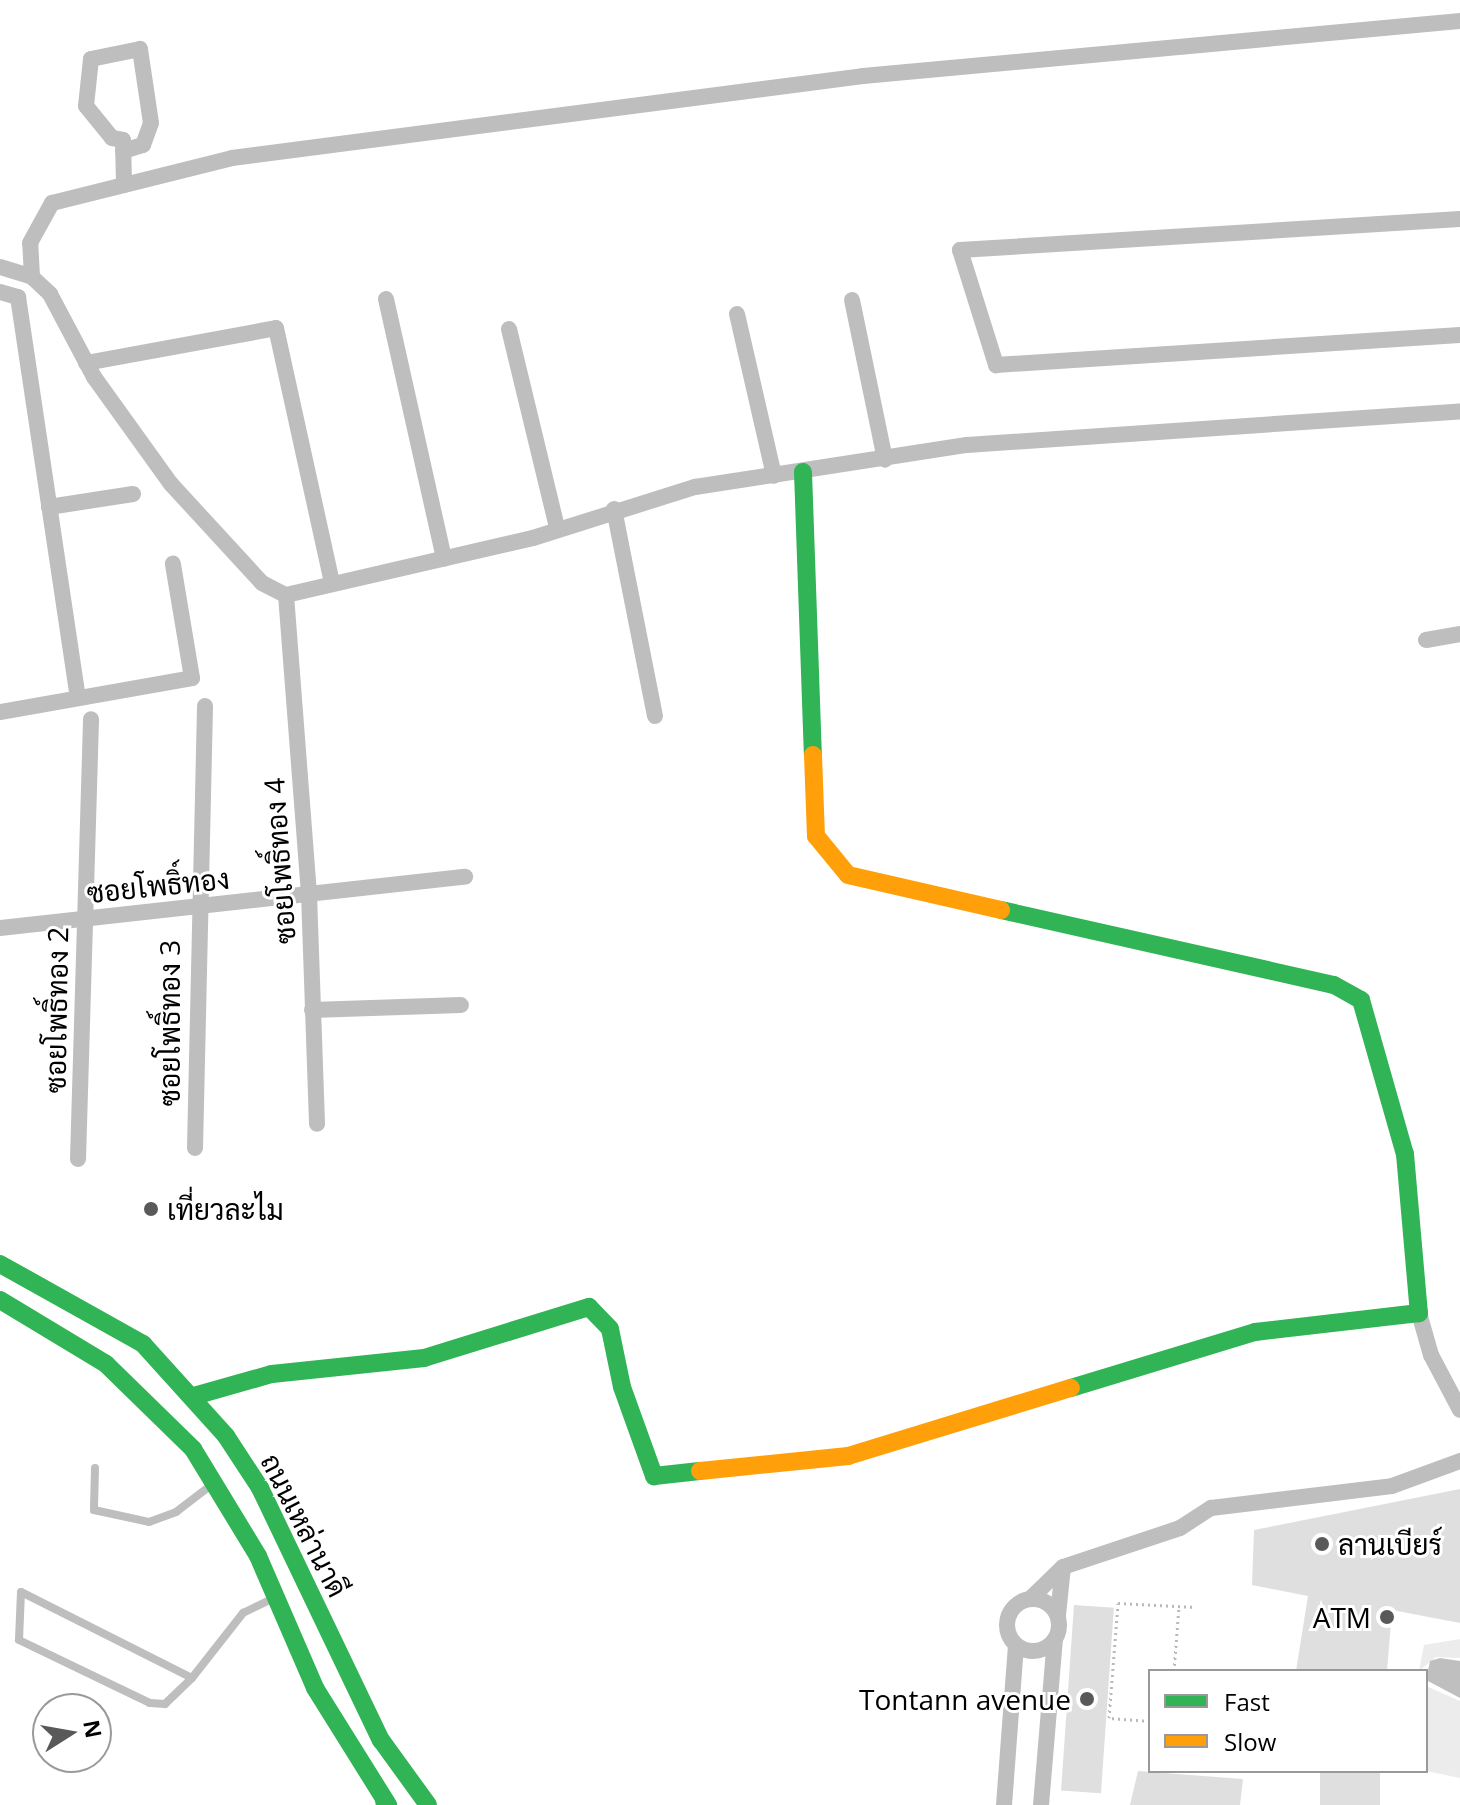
<!DOCTYPE html>
<meta charset="utf-8">
<style>
body{margin:0}
#map{position:relative;width:1460px;height:1805px;overflow:hidden;background:#fff;font-family:"Open Sans",Sarabun,sans-serif}
div>[style]{position:absolute}
.green>*{inset:0;background:#ececec}
.water>*{inset:0;background:#bfbfbf}
.building>*{inset:0;background:#dfdfdf;transform-origin:0 0}
.path>*{height:3px;margin-top:-1.5px;transform-origin:0;background:repeating-linear-gradient(90deg,#b9b9b9 0 2px,transparent 0 6px)}
.lane>*{height:8px;margin:-4px;padding:0 4px;transform-origin:4px;border-radius:4px;background:#bebebe}
.street>*{height:16px;margin:-8px;padding:0 8px;transform-origin:8px;border-radius:8px;background:#bebebe}
.street>.ring{margin:-8px;padding:0;box-sizing:content-box;background:none;border:16px solid #bebebe;border-radius:50%}
.fast>*{height:18px;margin:-9px;padding:0 9px;transform-origin:9px;border-radius:9px;background:#30b455}
.slow>*{height:18px;margin:-9px;padding:0 9px;transform-origin:9px;border-radius:9px;background:#ff9f0a}
.dots>*{width:22px;height:22px;translate:-50% -50%;box-sizing:border-box;border:4px solid #fff;border-radius:50%}
span{translate:-50% -50%;white-space:nowrap;text-align:center;line-height:1.15;-webkit-text-stroke:6px #fff;paint-order:stroke}
.street-label{font-size:28px;color:#000}
.poi-label{font-size:28px;color:#000}
.left{translate:0 -50%;text-align:left}
.right{translate:-100% -50%;text-align:right}
.legend{position:absolute;left:1148px;top:1669px;width:280px;height:104px;box-sizing:border-box;background:#fff;border:2px solid #999;margin:0;padding:10px 14px;list-style:none;font-size:24px;color:#000}
.legend li{display:flex;align-items:center;gap:16px;height:40px}
.legend b{width:40px;border:2px solid #999}
.north{position:absolute;left:32px;top:1693px;width:80px;height:80px;box-sizing:border-box;background:#fff;border:2px solid #999;border-radius:50%;rotate:79deg;font-size:22px;font-weight:700;line-height:32px;text-align:center;color:#000}
.north::after{content:'';display:block;margin:auto;width:28px;height:36px;background:#595959;clip-path:polygon(50% 0,100% 100%,50% 72%,0 100%)}
</style>
<div id="map">
<div class="green">
<div style="clip-path:polygon(1460px 1639px,1460px 1658px,1436px 1657px,1419px 1671px,1424px 1645px)"></div>
<div style="clip-path:polygon(1426px 1686px,1460px 1701px,1460px 1778px,1426px 1771px)"></div>
</div>
<div class="water">
<div style="clip-path:polygon(1440px 1658px,1460px 1661px,1460px 1698px,1426px 1680px,1430px 1661px)"></div>
</div>
<div class="building">
<div style="clip-path:polygon(1460px 1489px,1460px 1623px,1392px 1610px,1387px 1671px,1296px 1671px,1308px 1596px,1252px 1585px,1254px 1530px)"></div>
<div style="left:1074px;top:1605px;width:40px;height:186px;rotate:4deg"></div>
<div style="clip-path:polygon(1138px 1771px,1243px 1779px,1240px 1805px,1130px 1805px)"></div>
<div style="left:1320px;top:1771px;width:60px;height:34px"></div>
</div>
<div class="path">
<div style="left:1174px;top:1671px;width:65px;rotate:-85.6deg"></div>
<div style="left:1150px;top:1721px;width:41px;rotate:-175.8deg"></div>
<div style="left:1109px;top:1718px;width:115px;rotate:-85.5deg"></div>
<div style="left:1118px;top:1603px;width:77px;rotate:3deg"></div>
</div>
<div class="lane">
<div style="left:95px;top:1468px;width:42px;rotate:91.4deg"></div>
<div style="left:94px;top:1510px;width:56px;rotate:12.3deg"></div>
<div style="left:149px;top:1522px;width:29px;rotate:-20deg"></div>
<div style="left:176px;top:1512px;width:43px;rotate:-37.4deg"></div>
<div style="left:192px;top:1678px;width:191px;rotate:-153.3deg"></div>
<div style="left:21px;top:1592px;width:48px;rotate:92.4deg"></div>
<div style="left:19px;top:1640px;width:145px;rotate:25.7deg"></div>
<div style="left:150px;top:1703px;width:15px;rotate:4deg"></div>
<div style="left:165px;top:1704px;width:37px;rotate:-44deg"></div>
<div style="left:192px;top:1678px;width:83px;rotate:-51.9deg"></div>
<div style="left:243px;top:1613px;width:32px;rotate:-26deg"></div>
</div>
<div class="street">
<div style="left:123px;top:151px;width:21px;rotate:-17deg"></div>
<div style="left:143px;top:145px;width:23px;rotate:-70deg"></div>
<div style="left:151px;top:123px;width:75px;rotate:-98.5deg"></div>
<div style="left:140px;top:49px;width:50px;rotate:168.5deg"></div>
<div style="left:91px;top:59px;width:47px;rotate:96.1deg"></div>
<div style="left:86px;top:106px;width:41px;rotate:50.9deg"></div>
<div style="left:112px;top:138px;width:11px;rotate:10deg"></div>
<div style="left:123px;top:140px;width:45px;rotate:88.7deg"></div>
<div style="left:1460px;top:219px;width:501px;rotate:176.45deg"></div>
<div style="left:960px;top:250px;width:121px;rotate:72.6deg"></div>
<div style="left:996px;top:365px;width:465px;rotate:-3.7deg"></div>
<div style="left:0;top:267px;width:34px;rotate:17deg"></div>
<div style="left:32px;top:277px;width:25px;rotate:43deg"></div>
<div style="left:50px;top:294px;width:94px;rotate:62.1deg"></div>
<div style="left:94px;top:377px;width:132px;rotate:54.3deg"></div>
<div style="left:171px;top:484px;width:134px;rotate:47.4deg"></div>
<div style="left:262px;top:583px;width:27px;rotate:27deg"></div>
<div style="left:286px;top:595px;width:253px;rotate:-13deg"></div>
<div style="left:533px;top:538px;width:170px;rotate:-17.5deg"></div>
<div style="left:695px;top:487px;width:275px;rotate:-8.8deg"></div>
<div style="left:967px;top:445px;width:494px;rotate:-3.9deg"></div>
<div style="left:32px;top:277px;width:34px;rotate:-93deg"></div>
<div style="left:30px;top:243px;width:46px;rotate:-61.2deg"></div>
<div style="left:52px;top:203px;width:186px;rotate:-14deg"></div>
<div style="left:232px;top:158px;width:636px;rotate:-7.4deg"></div>
<div style="left:863px;top:76px;width:600px;rotate:-5.26deg"></div>
<div style="left:0;top:292px;width:19px;rotate:16deg"></div>
<div style="left:18px;top:297px;width:404px;rotate:81.5deg"></div>
<div style="left:386px;top:299px;width:266px;rotate:77.4deg"></div>
<div style="left:852px;top:300px;width:163px;rotate:78.3deg"></div>
<div style="left:737px;top:314px;width:166px;rotate:77.1deg"></div>
<div style="left:509px;top:329px;width:205px;rotate:76.4deg"></div>
<div style="left:86px;top:363px;width:193px;rotate:-10.4deg"></div>
<div style="left:276px;top:328px;width:260px;rotate:77.6deg"></div>
<div style="left:49px;top:507px;width:85px;rotate:-8.8deg"></div>
<div style="left:614px;top:509px;width:211px;rotate:78.8deg"></div>
<div style="left:286px;top:595px;width:300px;rotate:85.6deg"></div>
<div style="left:309px;top:894px;width:230px;rotate:88deg"></div>
<div style="left:1426px;top:640px;width:35px;rotate:-10deg"></div>
<div style="left:0;top:712px;width:195px;rotate:-10deg"></div>
<div style="left:192px;top:678px;width:116px;rotate:-99.5deg"></div>
<div style="left:0;top:928px;width:468px;rotate:-6.3deg"></div>
<div style="left:312px;top:1010px;width:149px;rotate:-1.9deg"></div>
<div style="left:195px;top:1148px;width:442px;rotate:-88.7deg"></div>
<div style="left:78px;top:1159px;width:440px;rotate:-88.3deg"></div>
<div style="left:1419px;top:1313px;width:44px;rotate:74.1deg"></div>
<div style="left:1431px;top:1355px;width:62px;rotate:62.2deg"></div>
<div class="ring" style="left:1007px;top:1599px;width:36px;height:36px"></div>
<div style="left:1030px;top:1599px;width:46px;rotate:-44.1deg"></div>
<div style="left:1063px;top:1567px;width:123px;rotate:-18.4deg"></div>
<div style="left:1180px;top:1528px;width:37px;rotate:-33deg"></div>
<div style="left:1211px;top:1508px;width:182px;rotate:-6.9deg"></div>
<div style="left:1392px;top:1486px;width:72px;rotate:-20.2deg"></div>
<div style="left:1058px;top:1615px;width:48px;rotate:-84.1deg"></div>
<div style="left:1004px;top:1805px;width:160px;rotate:-85.7deg"></div>
<div style="left:1041px;top:1805px;width:166px;rotate:-85.2deg"></div>
</div>
<div class="fast">
<div style="left:803px;top:472px;width:283px;rotate:88deg"></div>
<div style="left:1001px;top:910px;width:341px;rotate:12.7deg"></div>
<div style="left:1334px;top:985px;width:31px;rotate:29deg"></div>
<div style="left:1361px;top:1000px;width:160px;rotate:74.1deg"></div>
<div style="left:1405px;top:1154px;width:160px;rotate:85deg"></div>
<div style="left:1419px;top:1313px;width:165px;rotate:173.4deg"></div>
<div style="left:1255px;top:1332px;width:192px;rotate:163.1deg"></div>
<div style="left:0;top:1264px;width:164px;rotate:29.2deg"></div>
<div style="left:143px;top:1344px;width:124px;rotate:47.9deg"></div>
<div style="left:226px;top:1436px;width:62px;rotate:56.8deg"></div>
<div style="left:260px;top:1488px;width:280px;rotate:64.4deg"></div>
<div style="left:381px;top:1740px;width:80px;rotate:54.1deg"></div>
<div style="left:0;top:1300px;width:124px;rotate:31.1deg"></div>
<div style="left:106px;top:1364px;width:122px;rotate:44.3deg"></div>
<div style="left:193px;top:1449px;width:125px;rotate:58.7deg"></div>
<div style="left:258px;top:1556px;width:144px;rotate:66.6deg"></div>
<div style="left:315px;top:1688px;width:138px;rotate:58deg"></div>
<div style="left:194px;top:1396px;width:81px;rotate:-15.8deg"></div>
<div style="left:272px;top:1374px;width:153px;rotate:-6deg"></div>
<div style="left:424px;top:1358px;width:173px;rotate:-17.2deg"></div>
<div style="left:589px;top:1307px;width:30px;rotate:46deg"></div>
<div style="left:610px;top:1329px;width:59px;rotate:78.3deg"></div>
<div style="left:622px;top:1387px;width:95px;rotate:70.2deg"></div>
<div style="left:654px;top:1476px;width:46px;rotate:-6.2deg"></div>
<div style="left:384px;top:1800px;width:5px;rotate:79deg"></div>
</div>
<div class="slow">
<div style="left:813px;top:755px;width:81px;rotate:87.9deg"></div>
<div style="left:816px;top:836px;width:50px;rotate:50.6deg"></div>
<div style="left:848px;top:875px;width:157px;rotate:12.9deg"></div>
<div style="left:700px;top:1471px;width:149px;rotate:-5.8deg"></div>
<div style="left:848px;top:1456px;width:233px;rotate:-17deg"></div>
</div>
<div class="dots">
<div style="left:151px;top:1209px;background:#595959"></div>
<div style="left:1322px;top:1544px;background:#595959"></div>
<div style="left:1387px;top:1617px;background:#595959"></div>
<div style="left:1087px;top:1699px;background:#595959"></div>
</div>
<div class="street-label">
<span style="left:279px;top:861px;rotate:-94deg">ซอยโพธิ์ทอง 4</span>
<span style="left:158px;top:885px;rotate:-6deg">ซอยโพธิ์ทอง</span>
<span style="left:56px;top:1010px;rotate:-89deg">ซอยโพธิ์ทอง 2</span>
<span style="left:169px;top:1023px;rotate:-90deg">ซอยโพธิ์ทอง 3</span>
<span style="left:305px;top:1525px;rotate:63deg">ถนนเหล่านาดี</span>
</div>
<div class="poi-label">
<span class="left" style="left:167px;top:1209px">เที่ยวละไม</span>
<span class="left" style="left:1338px;top:1544px">ลานเบียร์</span>
<span class="right" style="left:1371px;top:1617px">ATM</span>
<span class="right" style="left:1071px;top:1699px">Tontann avenue</span>
</div>
<ul class="legend">
<li><b style="height:10px;background:#30b455"></b>Fast</li>
<li><b style="height:10px;background:#ff9f0a"></b>Slow</li>
</ul>
<div class="north">N</div>
</div>
